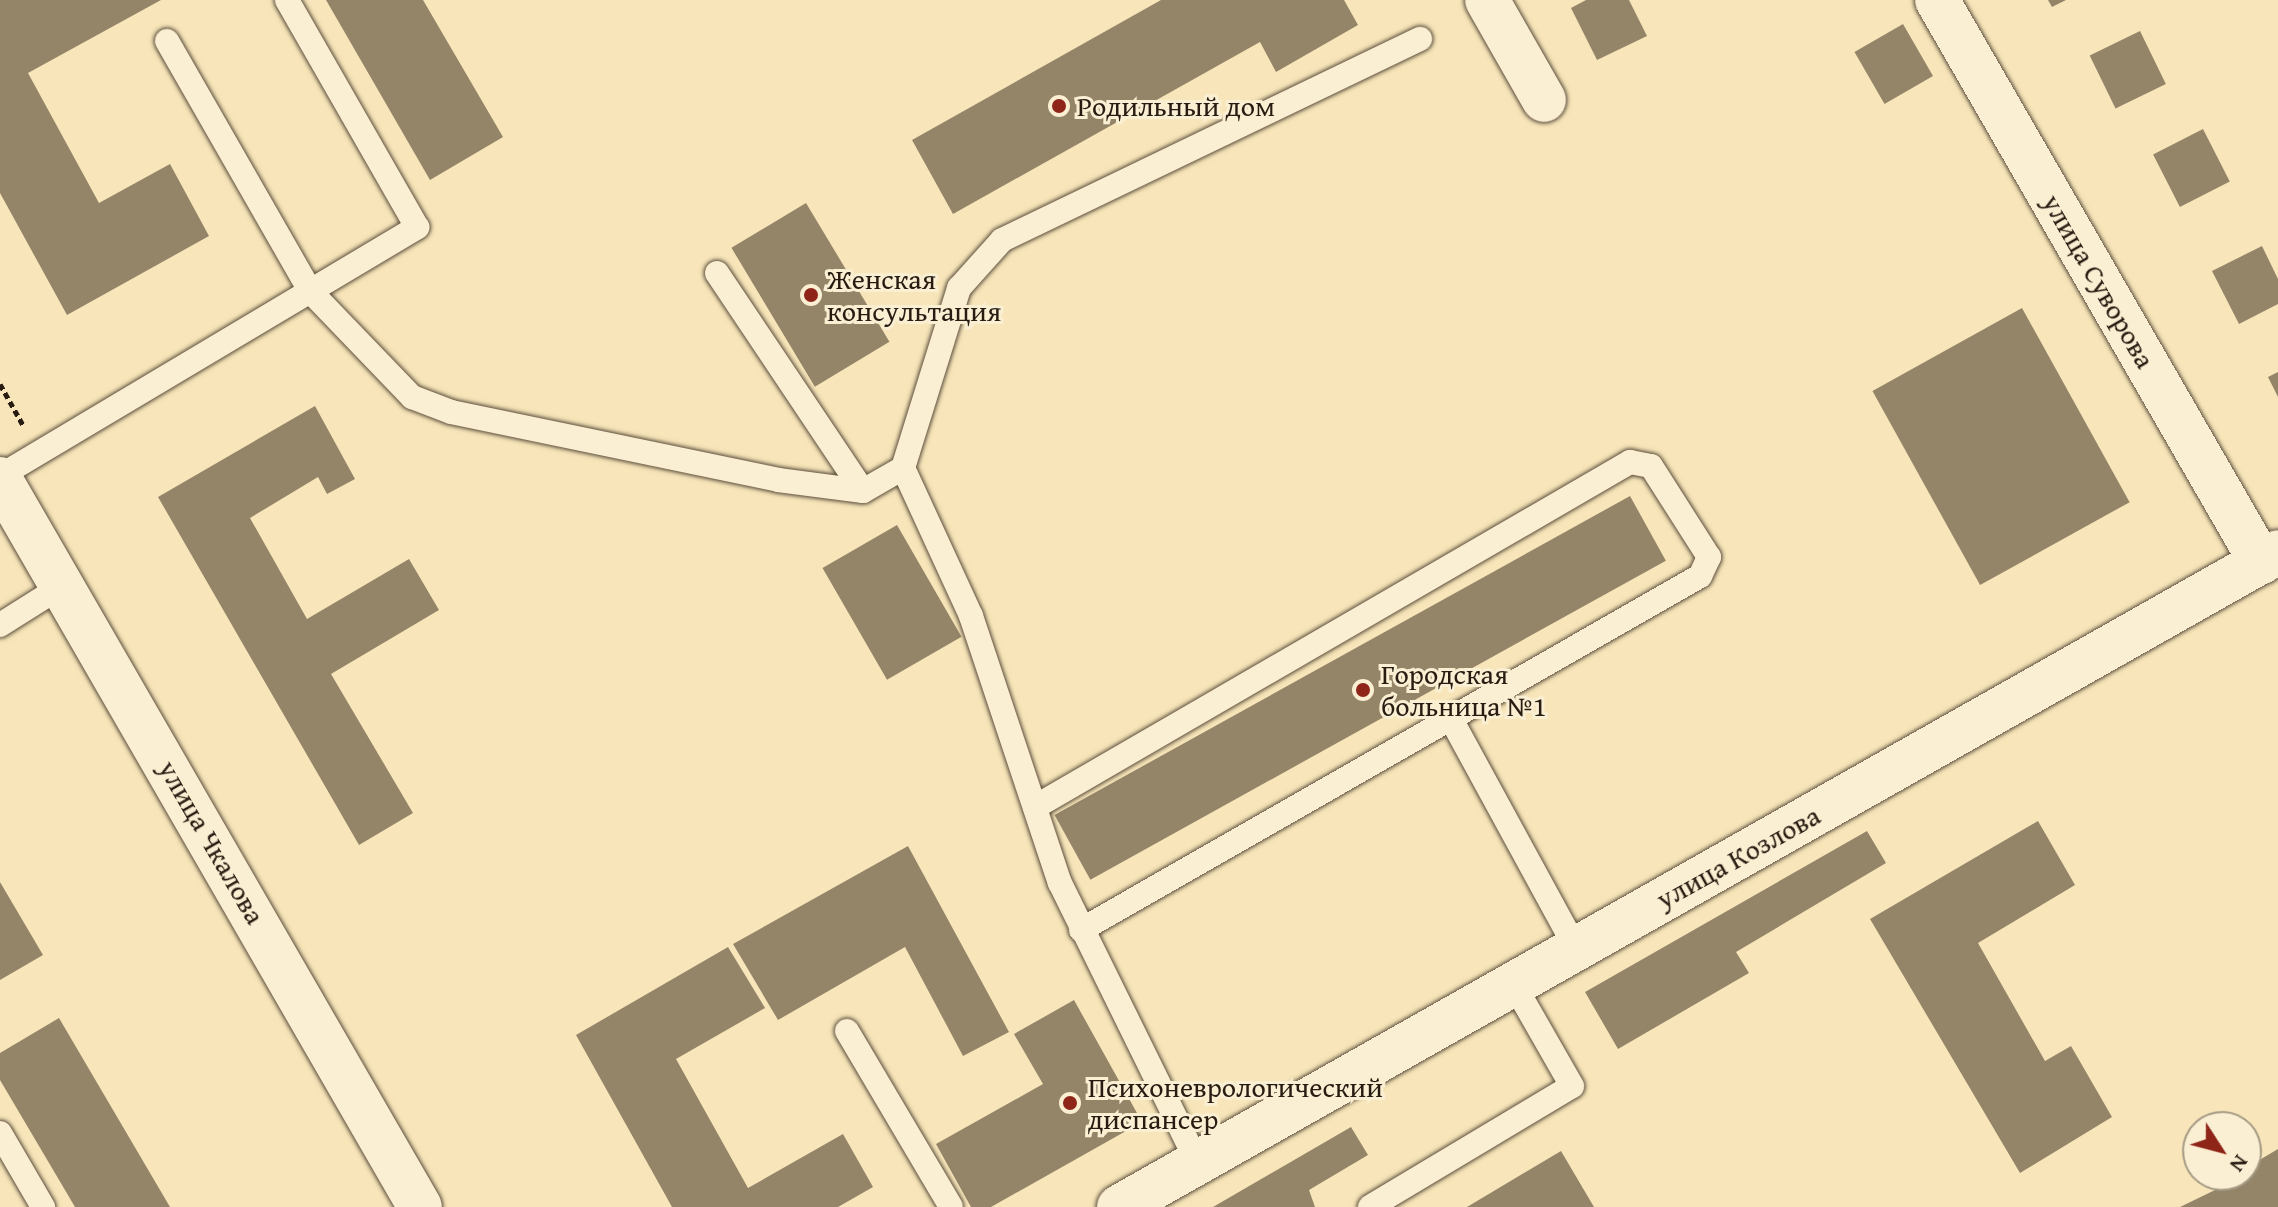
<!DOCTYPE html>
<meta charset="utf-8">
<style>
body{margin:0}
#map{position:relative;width:2278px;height:1207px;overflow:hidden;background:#f8e6ba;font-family:"Gentium Book Plus",serif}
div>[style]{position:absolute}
.building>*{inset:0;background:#948569;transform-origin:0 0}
.path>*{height:5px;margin-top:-2.5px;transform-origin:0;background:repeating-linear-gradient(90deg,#281c12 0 6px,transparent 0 10px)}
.roads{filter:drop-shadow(0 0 2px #5c4e3c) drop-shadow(0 0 2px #5c4e3c)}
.lane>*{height:24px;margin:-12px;padding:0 12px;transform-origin:12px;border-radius:12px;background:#faefd2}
.street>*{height:44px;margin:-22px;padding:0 22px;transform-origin:22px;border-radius:22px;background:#faefd2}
.secondary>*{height:44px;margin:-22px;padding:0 22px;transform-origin:22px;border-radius:22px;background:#faefd2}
.dots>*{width:22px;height:22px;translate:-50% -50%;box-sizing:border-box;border:4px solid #faefd2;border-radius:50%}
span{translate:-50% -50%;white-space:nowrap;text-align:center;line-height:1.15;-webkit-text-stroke:6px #faefd2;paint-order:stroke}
.poi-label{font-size:28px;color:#281c12}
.left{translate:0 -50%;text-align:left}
.street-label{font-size:28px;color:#281c12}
.north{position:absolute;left:2182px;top:1111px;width:80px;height:80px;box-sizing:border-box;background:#faefd2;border:2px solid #a69b85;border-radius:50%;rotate:126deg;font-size:22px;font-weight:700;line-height:32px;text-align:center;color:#281c12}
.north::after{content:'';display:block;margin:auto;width:28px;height:36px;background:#8f2418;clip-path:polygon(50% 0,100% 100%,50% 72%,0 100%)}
</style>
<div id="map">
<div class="building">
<div style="clip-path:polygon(0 0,161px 0,28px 73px,99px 203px,170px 164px,209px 236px,67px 315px,0 193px)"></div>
<div style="clip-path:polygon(326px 0,423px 0,503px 137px,430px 180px)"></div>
<div style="clip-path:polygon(1161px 0,1344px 0,1358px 25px,1276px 72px,1260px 42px,953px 214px,912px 140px)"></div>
<div style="clip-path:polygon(1586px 0,1629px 0,1647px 36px,1597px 60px,1571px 8px)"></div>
<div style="clip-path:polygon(2048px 0,2066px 0,2052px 7px)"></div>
<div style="left:1903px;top:24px;width:60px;height:56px;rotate:60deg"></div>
<div style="left:2140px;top:31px;width:59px;height:56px;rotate:64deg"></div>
<div style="left:2203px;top:129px;width:59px;height:56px;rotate:63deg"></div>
<div style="left:806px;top:203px;width:162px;height:87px;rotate:59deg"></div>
<div style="clip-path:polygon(2262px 246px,2278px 279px,2278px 304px,2239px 324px,2212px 271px)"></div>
<div style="left:2022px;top:308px;width:222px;height:171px;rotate:61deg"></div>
<div style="clip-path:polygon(2278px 372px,2278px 397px,2268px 377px)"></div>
<div style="clip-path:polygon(315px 406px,355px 479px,327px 494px,318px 477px,250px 518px,307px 619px,409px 559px,439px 610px,331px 674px,413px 813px,359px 845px,158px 497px)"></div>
<div style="left:1630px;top:496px;width:74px;height:658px;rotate:61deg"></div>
<div style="left:897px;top:525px;width:129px;height:86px;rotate:60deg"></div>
<div style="clip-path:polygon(2038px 821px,2075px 885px,1978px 943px,2045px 1061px,2071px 1046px,2112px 1117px,2020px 1173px,1870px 919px)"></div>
<div style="clip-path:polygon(1867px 831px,1886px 863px,1736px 952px,1749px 973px,1618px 1049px,1585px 992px)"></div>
<div style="clip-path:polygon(908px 846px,1009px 1032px,963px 1056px,905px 947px,778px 1020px,733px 944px)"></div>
<div style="clip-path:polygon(0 882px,43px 955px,0 980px)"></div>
<div style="clip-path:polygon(728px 947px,765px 1008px,676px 1059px,748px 1188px,843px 1134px,873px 1187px,838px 1207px,672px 1207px,576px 1035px)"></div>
<div style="clip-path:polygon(1074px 1000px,1142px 1122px,991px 1207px,971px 1207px,936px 1144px,1043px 1084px,1014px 1034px)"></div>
<div style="clip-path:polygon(59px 1018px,170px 1207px,75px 1207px,0 1080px,0 1053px)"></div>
<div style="clip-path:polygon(1351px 1127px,1368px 1155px,1309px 1190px,1315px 1207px,1213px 1207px)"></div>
<div style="clip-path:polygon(2278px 1149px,2278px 1207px,2180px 1207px,2246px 1175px,2246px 1168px)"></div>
<div style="clip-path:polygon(1561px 1151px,1594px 1207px,1467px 1207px)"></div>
</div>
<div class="path">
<div style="left:0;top:384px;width:47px;rotate:60.7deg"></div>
</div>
<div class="roads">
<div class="lane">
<div style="left:167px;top:41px;width:289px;rotate:60.2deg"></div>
<div style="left:311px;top:292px;width:146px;rotate:46.1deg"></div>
<div style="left:412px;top:397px;width:42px;rotate:21deg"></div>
<div style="left:451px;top:412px;width:334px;rotate:11.7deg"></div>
<div style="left:778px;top:480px;width:86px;rotate:7.4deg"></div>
<div style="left:863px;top:491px;width:46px;rotate:-29.9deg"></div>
<div style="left:903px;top:468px;width:163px;rotate:65.3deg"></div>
<div style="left:971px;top:616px;width:281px;rotate:71.6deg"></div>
<div style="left:1060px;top:883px;width:310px;rotate:63.8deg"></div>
<div style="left:717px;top:273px;width:262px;rotate:56.2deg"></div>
<div style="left:903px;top:468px;width:189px;rotate:-72.7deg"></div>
<div style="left:959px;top:288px;width:64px;rotate:-48.1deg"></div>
<div style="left:1002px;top:240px;width:464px;rotate:-25.7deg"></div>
<div style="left:0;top:476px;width:486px;rotate:-30.8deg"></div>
<div style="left:417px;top:227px;width:262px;rotate:-119.8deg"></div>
<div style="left:0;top:625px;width:73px;rotate:-32.2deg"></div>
<div style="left:1451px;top:719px;width:261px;rotate:61.4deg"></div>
<div style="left:1035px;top:807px;width:688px;rotate:-30.11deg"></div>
<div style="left:1630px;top:462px;width:21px;rotate:11deg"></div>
<div style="left:1651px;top:466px;width:108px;rotate:57.5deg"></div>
<div style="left:1709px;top:557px;width:21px;rotate:115deg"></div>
<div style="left:1700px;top:576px;width:713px;rotate:150.24deg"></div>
<div style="left:847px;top:1031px;width:204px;rotate:59.4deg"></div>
<div style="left:0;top:1133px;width:86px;rotate:59.8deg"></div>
<div style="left:1370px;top:1207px;width:235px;rotate:-30.9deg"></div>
<div style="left:1572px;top:1086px;width:119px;rotate:-119.8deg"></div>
</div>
<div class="street">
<div style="left:1487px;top:0;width:115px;rotate:60.3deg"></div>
<div style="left:1937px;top:0;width:649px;rotate:60.04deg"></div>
<div style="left:1119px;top:1207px;width:1331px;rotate:-29.47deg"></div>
</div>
<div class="secondary">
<div style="left:0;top:479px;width:840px;rotate:60.02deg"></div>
</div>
</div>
<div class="dots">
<div style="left:1059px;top:106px;background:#8f2418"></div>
<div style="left:811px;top:295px;background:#8f2418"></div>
<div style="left:1363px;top:690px;background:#8f2418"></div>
<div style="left:1070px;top:1103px;background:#8f2418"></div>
</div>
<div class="poi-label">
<span class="left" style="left:1077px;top:106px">Родильный дом</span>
<span class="left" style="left:827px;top:295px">Женская<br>консультация</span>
<span class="left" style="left:1381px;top:690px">Городская<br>больница №1</span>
<span class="left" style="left:1088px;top:1103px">Психоневрологический<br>диспансер</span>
</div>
<div class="street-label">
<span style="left:2099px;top:281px;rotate:60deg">улица Суворова</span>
<span style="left:212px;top:842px;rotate:60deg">улица Чкалова</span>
<span style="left:1738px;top:857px;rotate:-29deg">улица Козлова</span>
</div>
<div class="north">N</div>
</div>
